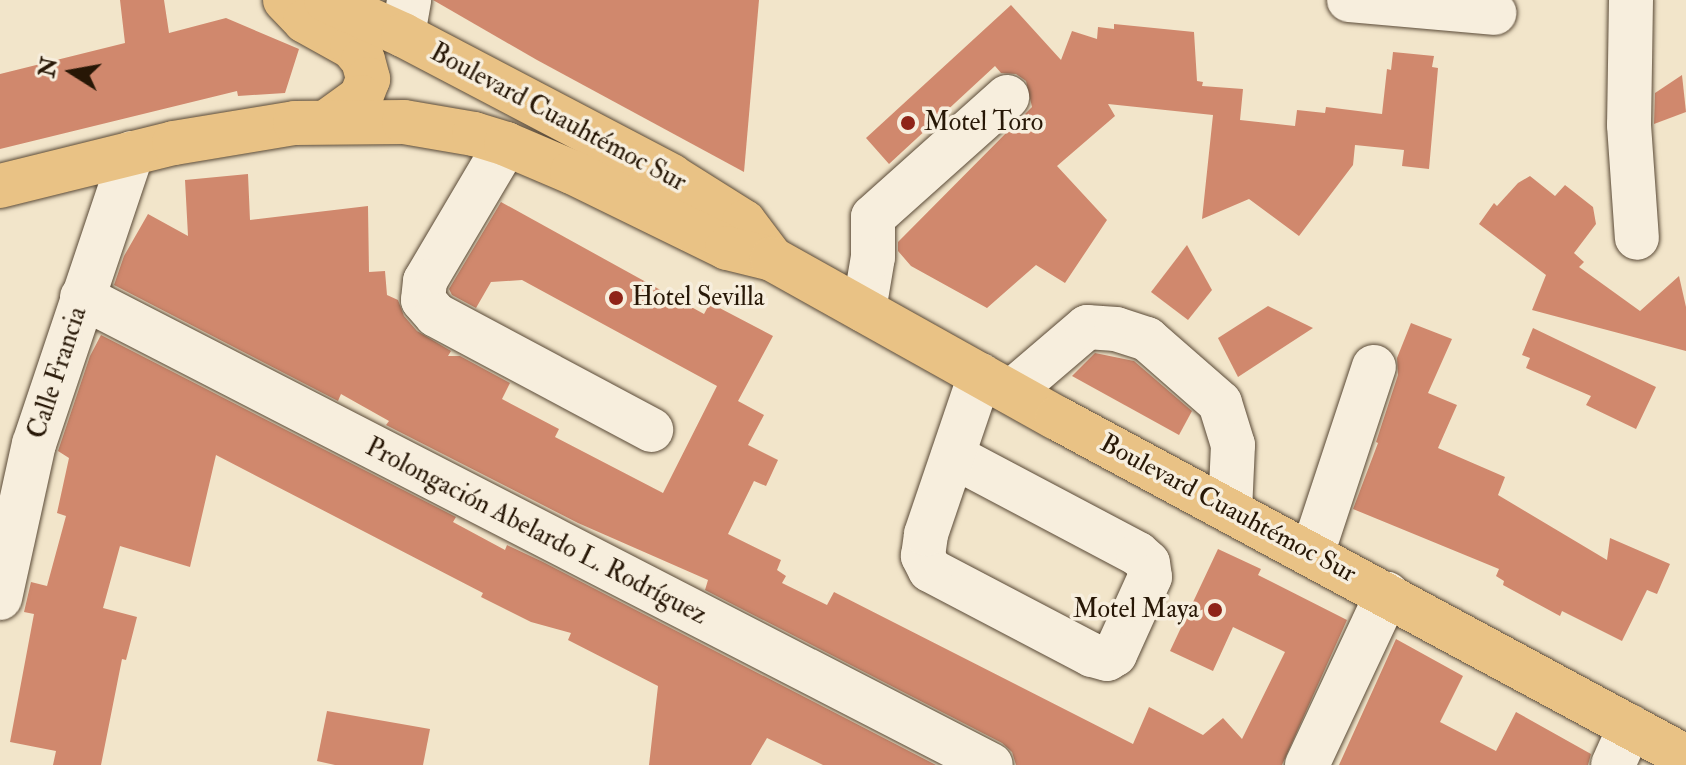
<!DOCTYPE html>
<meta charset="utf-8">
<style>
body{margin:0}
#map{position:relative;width:1686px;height:765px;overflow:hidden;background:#f2e5ca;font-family:"IM FELL Double Pica",serif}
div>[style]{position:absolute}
.building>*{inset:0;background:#d0886d}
.roads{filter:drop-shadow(0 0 2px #5a4a37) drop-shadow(0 0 2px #5a4a37)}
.minor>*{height:44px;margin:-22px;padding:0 22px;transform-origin:22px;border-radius:22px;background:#f7eedd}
.major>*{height:44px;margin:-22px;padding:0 22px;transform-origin:22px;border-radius:22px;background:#e9c285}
.dots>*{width:22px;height:22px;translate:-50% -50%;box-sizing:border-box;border:4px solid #f7eedd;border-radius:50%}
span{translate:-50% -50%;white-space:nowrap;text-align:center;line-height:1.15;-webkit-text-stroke:7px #f7eedd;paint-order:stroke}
.street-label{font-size:26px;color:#271706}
.poi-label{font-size:26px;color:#271706}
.left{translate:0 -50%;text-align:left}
.right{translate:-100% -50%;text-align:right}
.north{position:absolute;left:32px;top:32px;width:80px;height:80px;-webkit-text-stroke:6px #f7eedd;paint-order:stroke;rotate:281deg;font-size:22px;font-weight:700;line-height:32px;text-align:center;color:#271706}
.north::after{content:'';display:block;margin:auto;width:28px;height:36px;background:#271706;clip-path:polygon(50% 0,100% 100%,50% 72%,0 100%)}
</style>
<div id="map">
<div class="building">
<div style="clip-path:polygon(120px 0,164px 0,169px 33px,226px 18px,299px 49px,285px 93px,238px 96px,237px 91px,0 149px,0 74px,125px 43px)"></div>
<div style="clip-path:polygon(433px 0,759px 0,744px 172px,537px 60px)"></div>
<div style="clip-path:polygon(1011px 5px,1061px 60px,1072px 31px,1097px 39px,1098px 27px,1114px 29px,1114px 24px,1194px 32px,1197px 81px,1203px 82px,1202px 86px,1243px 89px,1240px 120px,1295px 126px,1297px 110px,1325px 113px,1326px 107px,1382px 114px,1387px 69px,1391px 70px,1393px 52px,1434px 56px,1432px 67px,1438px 68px,1429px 169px,1402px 166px,1404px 150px,1355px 145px,1353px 165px,1299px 236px,1249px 199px,1202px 219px,1213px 115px,1108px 104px,1115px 116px,1057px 166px,1107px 220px,1065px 283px,1036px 265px,987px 308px,911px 266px,898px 251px,898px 242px,1032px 107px,1026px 81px,1016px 74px,1001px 73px,995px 66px,889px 164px,866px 138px)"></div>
<div style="clip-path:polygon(1682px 75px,1686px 112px,1654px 124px,1655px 93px)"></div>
<div style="clip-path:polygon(248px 174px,250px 220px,368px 206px,369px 272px,385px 271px,387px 295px,398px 300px,404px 316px,417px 331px,451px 351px,448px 356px,460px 356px,510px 383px,502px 399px,559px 429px,555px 437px,663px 493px,717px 386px,522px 280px,491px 282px,476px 308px,452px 295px,449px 289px,501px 202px,704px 314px,710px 303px,773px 336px,738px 401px,764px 415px,748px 445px,778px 460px,766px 486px,754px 481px,728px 534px,781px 560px,777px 570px,786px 576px,782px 583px,827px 605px,834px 592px,1133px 744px,1149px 707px,1203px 735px,1223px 718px,1242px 739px,1285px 652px,1233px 627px,1213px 671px,1170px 651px,1218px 549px,1261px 569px,1258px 575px,1347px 620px,1282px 765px,1016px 765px,1012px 752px,1002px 743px,705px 590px,708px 580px,578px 523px,386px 425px,389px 421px,341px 394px,338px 401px,114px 285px,124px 256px,148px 214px,188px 236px,185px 180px)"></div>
<div style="clip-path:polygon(1530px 176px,1555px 196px,1565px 185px,1593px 207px,1596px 224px,1574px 253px,1584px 262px,1579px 267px,1640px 311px,1679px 276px,1686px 307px,1686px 351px,1532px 310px,1546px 275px,1479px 224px,1494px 203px,1497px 206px,1518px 183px)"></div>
<div style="clip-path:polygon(1187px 245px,1212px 290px,1188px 320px,1151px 292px)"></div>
<div style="clip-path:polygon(1268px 306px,1313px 328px,1238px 377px,1218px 338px)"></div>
<div style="clip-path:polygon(1411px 323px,1452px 339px,1428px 393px,1457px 405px,1438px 448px,1505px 477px,1498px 495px,1607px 560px,1610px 538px,1670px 564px,1657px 594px,1647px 590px,1622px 641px,1562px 611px,1560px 616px,1503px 585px,1504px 581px,1496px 576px,1499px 569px,1353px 509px,1378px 443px,1376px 442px,1398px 375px,1397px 358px)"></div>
<div style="clip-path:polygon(1533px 328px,1656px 387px,1636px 429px,1586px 405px,1591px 396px,1526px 368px,1530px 358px,1522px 355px)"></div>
<div style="clip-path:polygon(101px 335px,456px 517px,453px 522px,505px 550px,507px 545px,543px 562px,936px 765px,823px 765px,767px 738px,751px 765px,649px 765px,658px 686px,568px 640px,571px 633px,531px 622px,481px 597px,483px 593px,216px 455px,190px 567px,120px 546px,103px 608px,137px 617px,126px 660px,122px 659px,101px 765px,53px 765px,56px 751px,10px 742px,34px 614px,24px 612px,31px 582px,47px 586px,66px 516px,57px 513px,69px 458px,58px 451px,90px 356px)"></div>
<div style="clip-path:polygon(1095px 353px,1134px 361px,1192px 411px,1179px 435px,1072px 376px)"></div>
<div style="clip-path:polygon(1396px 639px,1463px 676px,1440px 722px,1496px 751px,1516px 712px,1591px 754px,1588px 765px,1339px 765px)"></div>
<div style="clip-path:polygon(327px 711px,430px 729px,423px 765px,335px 765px,317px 761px)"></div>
</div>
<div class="roads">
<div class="minor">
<div style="left:1349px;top:0;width:146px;rotate:5.1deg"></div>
<div style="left:1631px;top:0;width:125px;rotate:90.9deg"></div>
<div style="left:1629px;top:125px;width:113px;rotate:86deg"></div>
<div style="left:403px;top:35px;width:36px;rotate:-80deg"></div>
<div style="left:506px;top:144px;width:159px;rotate:120.6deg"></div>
<div style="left:425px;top:281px;width:19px;rotate:96deg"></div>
<div style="left:423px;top:300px;width:20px;rotate:49deg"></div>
<div style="left:436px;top:315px;width:244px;rotate:28.1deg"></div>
<div style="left:82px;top:297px;width:1022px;rotate:27.24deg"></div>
<div style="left:864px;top:310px;width:54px;rotate:-80.4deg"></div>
<div style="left:873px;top:257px;width:40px;rotate:-90deg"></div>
<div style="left:873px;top:217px;width:180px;rotate:-41.8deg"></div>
<div style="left:1011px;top:392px;width:100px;rotate:-40.5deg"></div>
<div style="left:1087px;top:327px;width:29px;rotate:4deg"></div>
<div style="left:1116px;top:329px;width:33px;rotate:18deg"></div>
<div style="left:1147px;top:339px;width:97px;rotate:41.2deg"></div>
<div style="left:1220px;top:403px;width:44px;rotate:72.8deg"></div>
<div style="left:1233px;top:445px;width:65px;rotate:92.6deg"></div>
<div style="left:953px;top:456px;width:209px;rotate:27.9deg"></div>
<div style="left:1138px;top:554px;width:13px;rotate:42deg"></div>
<div style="left:1148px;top:563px;width:14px;rotate:82deg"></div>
<div style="left:1150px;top:577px;width:85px;rotate:114.4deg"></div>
<div style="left:1115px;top:654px;width:9px;rotate:148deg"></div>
<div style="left:1107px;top:659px;width:16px;rotate:-165deg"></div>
<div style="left:1092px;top:655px;width:183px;rotate:-152.3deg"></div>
<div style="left:930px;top:570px;width:16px;rotate:-117deg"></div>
<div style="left:923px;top:556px;width:22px;rotate:-82deg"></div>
<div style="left:926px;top:534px;width:168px;rotate:-71.2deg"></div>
<div style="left:1312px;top:554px;width:197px;rotate:-71.7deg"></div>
<div style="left:0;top:598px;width:158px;rotate:-77.6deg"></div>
<div style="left:34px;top:444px;width:307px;rotate:-71.4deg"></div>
<div style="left:1307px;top:765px;width:189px;rotate:-64.9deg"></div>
<div style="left:1613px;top:765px;width:42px;rotate:-65.9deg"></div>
</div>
<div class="major">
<div style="left:285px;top:0;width:29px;rotate:46deg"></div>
<div style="left:305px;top:21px;width:54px;rotate:29deg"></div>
<div style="left:352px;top:47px;width:17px;rotate:50deg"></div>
<div style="left:363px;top:60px;width:20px;rotate:75deg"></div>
<div style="left:368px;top:79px;width:19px;rotate:111deg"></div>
<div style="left:361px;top:97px;width:41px;rotate:144deg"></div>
<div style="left:326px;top:0;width:85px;rotate:24.4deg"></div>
<div style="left:403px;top:35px;width:303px;rotate:27.7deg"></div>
<div style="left:671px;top:176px;width:86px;rotate:32.2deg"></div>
<div style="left:744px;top:222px;width:46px;rotate:52.9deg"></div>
<div style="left:0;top:186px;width:179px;rotate:-13.9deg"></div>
<div style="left:174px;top:143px;width:123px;rotate:-9.4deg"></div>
<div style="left:295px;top:123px;width:109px;rotate:-0.5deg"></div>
<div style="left:404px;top:122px;width:71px;rotate:9.7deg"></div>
<div style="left:474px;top:134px;width:34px;rotate:17deg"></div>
<div style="left:506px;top:144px;width:72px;rotate:23deg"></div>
<div style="left:572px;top:172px;width:173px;rotate:26.1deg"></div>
<div style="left:727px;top:248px;width:46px;rotate:13.7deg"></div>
<div style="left:772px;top:259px;width:326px;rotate:29.2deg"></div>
<div style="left:1057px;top:418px;width:715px;rotate:28.32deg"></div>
</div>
</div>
<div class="dots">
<div style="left:908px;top:123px;background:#8f2418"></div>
<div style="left:616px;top:298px;background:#8f2418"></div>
<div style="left:1215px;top:610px;background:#8f2418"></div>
</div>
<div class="street-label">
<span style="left:558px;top:118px;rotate:28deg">Boulevard Cuauhtémoc Sur</span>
<span style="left:58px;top:373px;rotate:-72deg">Calle Francia</span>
<span style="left:1228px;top:509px;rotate:28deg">Boulevard Cuauhtémoc Sur</span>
<span style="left:536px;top:532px;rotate:27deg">Prolongación Abelardo L. Rodríguez</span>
</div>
<div class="poi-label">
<span class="left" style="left:924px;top:123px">Motel Toro</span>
<span class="left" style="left:632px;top:298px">Hotel Sevilla</span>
<span class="right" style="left:1199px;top:610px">Motel Maya</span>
</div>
<div class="north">N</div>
</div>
